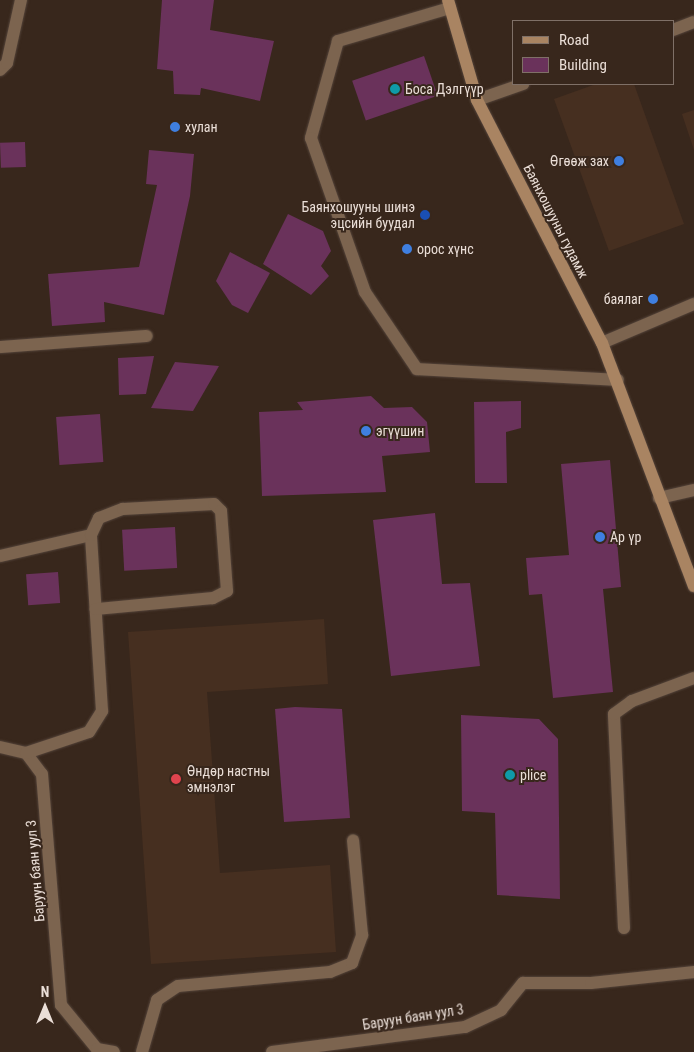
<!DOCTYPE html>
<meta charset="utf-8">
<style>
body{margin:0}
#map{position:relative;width:694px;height:1052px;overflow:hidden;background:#38271c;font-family:"Roboto Condensed",sans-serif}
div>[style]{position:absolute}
.built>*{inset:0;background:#462f20}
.building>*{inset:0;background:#6a325b;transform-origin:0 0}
.roads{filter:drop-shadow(0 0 1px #54443a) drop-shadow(0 0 1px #54443a)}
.lane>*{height:12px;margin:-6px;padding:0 6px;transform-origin:6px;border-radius:6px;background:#7c644f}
.street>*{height:12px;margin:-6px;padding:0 6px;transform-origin:6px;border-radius:6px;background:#7c644f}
.secondary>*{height:12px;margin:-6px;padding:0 6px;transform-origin:6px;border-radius:6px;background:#a98462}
.dots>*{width:14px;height:14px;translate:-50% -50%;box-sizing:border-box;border:2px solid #38271c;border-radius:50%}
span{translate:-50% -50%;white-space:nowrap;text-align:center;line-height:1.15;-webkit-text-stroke:4px #38271c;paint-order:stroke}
.poi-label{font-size:14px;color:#eaded7}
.left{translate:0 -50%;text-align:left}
.right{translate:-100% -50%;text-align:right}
.street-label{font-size:14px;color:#eaded7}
.legend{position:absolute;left:512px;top:20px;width:162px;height:65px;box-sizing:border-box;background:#38271c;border:1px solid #7f7067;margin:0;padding:6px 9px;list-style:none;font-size:15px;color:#eaded7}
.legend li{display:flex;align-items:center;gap:10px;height:25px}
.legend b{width:25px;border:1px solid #7f7067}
.north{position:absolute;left:20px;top:982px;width:50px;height:50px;-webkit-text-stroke:4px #38271c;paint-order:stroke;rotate:0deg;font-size:14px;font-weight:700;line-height:20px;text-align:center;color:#eaded7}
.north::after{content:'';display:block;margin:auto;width:18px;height:22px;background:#eaded7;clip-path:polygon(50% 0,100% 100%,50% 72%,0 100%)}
</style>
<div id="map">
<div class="built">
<div style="clip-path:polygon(596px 84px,634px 84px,684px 224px,609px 251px,554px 99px)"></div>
<div style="clip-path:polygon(694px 110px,694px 150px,682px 114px)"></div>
<div style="clip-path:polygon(324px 619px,328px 684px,207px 692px,220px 873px,330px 865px,336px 952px,151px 964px,128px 632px)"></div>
</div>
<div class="building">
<div style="clip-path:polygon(162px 0,214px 0,210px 30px,274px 41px,260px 101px,201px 88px,200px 95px,174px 94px,173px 71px,157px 69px)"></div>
<div style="left:424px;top:56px;width:42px;height:76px;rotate:71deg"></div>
<div style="left:25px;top:142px;width:25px;height:25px;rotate:88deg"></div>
<div style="clip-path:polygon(149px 150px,194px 154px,190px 196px,164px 315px,104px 302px,105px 322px,52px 326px,48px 274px,139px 267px,157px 185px,146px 184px)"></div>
<div style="clip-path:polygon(288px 214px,323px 231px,331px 251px,321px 266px,329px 276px,311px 295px,263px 264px)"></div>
<div style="clip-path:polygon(230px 252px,270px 273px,248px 313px,232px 305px,216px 281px)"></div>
<div style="clip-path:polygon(154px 356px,146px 394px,119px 395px,118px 358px)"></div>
<div style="clip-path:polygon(175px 362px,219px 366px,193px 411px,151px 408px)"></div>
<div style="clip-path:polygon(371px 396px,384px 408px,412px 407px,427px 422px,430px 452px,382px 456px,386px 492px,262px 496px,259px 412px,303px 410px,297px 402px)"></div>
<div style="clip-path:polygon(521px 401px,521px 428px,506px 432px,507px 483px,475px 483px,474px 402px)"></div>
<div style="left:100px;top:414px;width:48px;height:44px;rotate:86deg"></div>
<div style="clip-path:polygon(610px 460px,621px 587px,603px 589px,613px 692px,553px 698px,542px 594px,529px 595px,526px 558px,569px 555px,561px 464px)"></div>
<div style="clip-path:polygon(435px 513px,442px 584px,470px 583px,480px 666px,391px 676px,373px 520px)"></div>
<div style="left:175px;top:527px;width:41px;height:53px;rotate:87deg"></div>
<div style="left:58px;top:572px;width:31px;height:32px;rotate:86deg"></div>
<div style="clip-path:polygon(295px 707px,342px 709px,350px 818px,284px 822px,275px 709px)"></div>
<div style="clip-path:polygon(461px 715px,539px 719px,558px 739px,560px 899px,497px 895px,495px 813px,462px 811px)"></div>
</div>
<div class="roads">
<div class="lane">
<div style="left:450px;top:8px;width:117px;rotate:163.6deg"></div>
<div style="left:338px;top:41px;width:101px;rotate:105.6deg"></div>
<div style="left:311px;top:138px;width:163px;rotate:70.7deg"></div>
<div style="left:365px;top:292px;width:93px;rotate:56deg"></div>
<div style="left:417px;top:369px;width:201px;rotate:3.1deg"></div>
<div style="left:0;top:556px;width:93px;rotate:-13deg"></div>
<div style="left:624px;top:928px;width:214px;rotate:-92.7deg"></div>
<div style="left:614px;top:714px;width:22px;rotate:-36deg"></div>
<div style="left:632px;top:701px;width:66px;rotate:-20.4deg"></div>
<div style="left:142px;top:1052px;width:54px;rotate:-73.9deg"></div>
<div style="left:157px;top:1000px;width:25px;rotate:-34deg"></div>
<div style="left:178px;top:986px;width:153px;rotate:-5.3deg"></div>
<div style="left:330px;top:972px;width:24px;rotate:-22deg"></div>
<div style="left:352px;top:963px;width:30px;rotate:-70deg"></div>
<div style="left:362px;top:935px;width:95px;rotate:-95.4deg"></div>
</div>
<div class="street">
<div style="left:673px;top:30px;width:22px;rotate:-21deg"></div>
<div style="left:0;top:70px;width:10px;rotate:-45deg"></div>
<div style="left:7px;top:63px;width:65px;rotate:-77.5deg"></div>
<div style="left:477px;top:100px;width:49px;rotate:-19.2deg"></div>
<div style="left:602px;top:343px;width:100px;rotate:-23deg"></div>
<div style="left:0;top:347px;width:147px;rotate:-4.3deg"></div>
<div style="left:659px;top:498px;width:36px;rotate:-13deg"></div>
<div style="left:0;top:747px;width:27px;rotate:13deg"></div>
<div style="left:26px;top:753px;width:26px;rotate:53deg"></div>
<div style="left:42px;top:774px;width:232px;rotate:85.3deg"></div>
<div style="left:61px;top:1005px;width:57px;rotate:50.7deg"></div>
<div style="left:97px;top:1049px;width:17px;rotate:10deg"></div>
<div style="left:26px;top:753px;width:66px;rotate:-18.4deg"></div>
<div style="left:89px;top:732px;width:25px;rotate:-58deg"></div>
<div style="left:102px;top:711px;width:176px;rotate:-93.6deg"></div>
<div style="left:91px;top:535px;width:19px;rotate:-65deg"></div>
<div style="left:99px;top:518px;width:26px;rotate:-21deg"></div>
<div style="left:123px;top:509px;width:91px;rotate:-3.1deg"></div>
<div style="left:214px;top:504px;width:10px;rotate:45deg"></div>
<div style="left:221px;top:511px;width:80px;rotate:85.7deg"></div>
<div style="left:227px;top:591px;width:16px;rotate:153deg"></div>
<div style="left:213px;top:598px;width:118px;rotate:174.6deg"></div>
<div style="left:272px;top:1052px;width:195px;rotate:-7.4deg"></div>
<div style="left:465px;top:1027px;width:40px;rotate:-25deg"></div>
<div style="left:501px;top:1010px;width:35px;rotate:-51deg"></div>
<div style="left:523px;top:983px;width:68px"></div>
<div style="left:591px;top:983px;width:104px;rotate:-6.1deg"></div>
</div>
<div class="secondary">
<div style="left:448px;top:0;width:104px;rotate:73.8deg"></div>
<div style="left:477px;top:100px;width:273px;rotate:62.8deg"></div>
<div style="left:602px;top:343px;width:260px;rotate:69.3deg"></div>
</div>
</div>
<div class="dots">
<div style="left:395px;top:89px;background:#0f9aa8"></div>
<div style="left:175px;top:127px;background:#3f7fe0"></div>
<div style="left:619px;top:161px;background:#3f7fe0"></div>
<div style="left:425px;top:215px;background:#1a4fb4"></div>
<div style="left:407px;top:249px;background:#3f7fe0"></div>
<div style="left:653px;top:299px;background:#3f7fe0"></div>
<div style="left:366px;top:431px;background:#3f7fe0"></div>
<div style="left:600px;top:537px;background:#3f7fe0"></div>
<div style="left:510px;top:775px;background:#0f9aa8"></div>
<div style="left:176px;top:779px;background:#e0444e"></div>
</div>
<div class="poi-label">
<span class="left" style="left:405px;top:89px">Боса Дэлгүүр</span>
<span class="left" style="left:185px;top:127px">хулан</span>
<span class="right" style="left:609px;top:161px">Өгөөж зах</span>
<span class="right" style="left:415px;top:215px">Баянхошууны шинэ<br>эцсийн буудал</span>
<span class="left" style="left:417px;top:249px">орос хүнс</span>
<span class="right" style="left:643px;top:299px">баялаг</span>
<span class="left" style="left:376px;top:431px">эгүүшин</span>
<span class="left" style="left:610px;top:537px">Ар үр</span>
<span class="left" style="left:187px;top:779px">Өндөр настны<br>эмнэлэг</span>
<span class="left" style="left:520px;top:775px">plice</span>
</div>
<div class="street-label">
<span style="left:556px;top:221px;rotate:63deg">Баянхошууны гудамж</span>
<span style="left:35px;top:871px;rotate:-95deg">Баруун баян уул 3</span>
<span style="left:413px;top:1017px;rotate:-9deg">Баруун баян уул 3</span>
</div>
<ul class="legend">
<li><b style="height:6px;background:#a98462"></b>Road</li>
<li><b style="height:14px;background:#6a325b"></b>Building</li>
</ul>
<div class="north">N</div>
</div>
